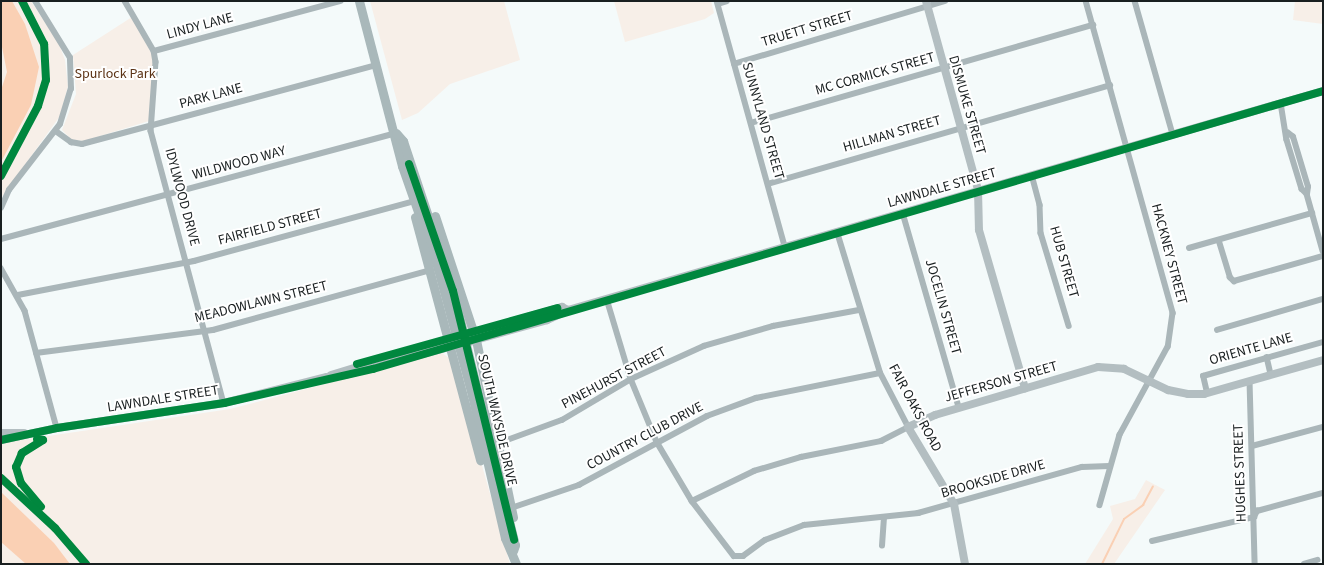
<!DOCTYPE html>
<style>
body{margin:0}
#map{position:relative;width:1324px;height:565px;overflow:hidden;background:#f4fafa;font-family:"Source Sans 3",sans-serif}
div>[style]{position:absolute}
.green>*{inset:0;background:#f7efe8}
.water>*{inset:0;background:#fad0b4}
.stream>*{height:2px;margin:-1px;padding:0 1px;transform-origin:1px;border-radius:1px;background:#fad0b4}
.street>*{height:5.5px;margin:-2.75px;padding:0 2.75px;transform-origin:2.75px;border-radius:2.75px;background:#aab6b9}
.secondary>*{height:8px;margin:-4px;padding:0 4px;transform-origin:4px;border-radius:4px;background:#b3bec1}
.primary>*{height:9px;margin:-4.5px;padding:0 4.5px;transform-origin:4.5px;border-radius:4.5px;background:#a9b8ba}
.secondary-bridge>*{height:8px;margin:-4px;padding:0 4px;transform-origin:4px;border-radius:4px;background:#b3bec1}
.cycleway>*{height:8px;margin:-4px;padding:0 4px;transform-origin:4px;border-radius:4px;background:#00873e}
span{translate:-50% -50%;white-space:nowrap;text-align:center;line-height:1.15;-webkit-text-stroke:4px #fff;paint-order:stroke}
.street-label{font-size:14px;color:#191f20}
.park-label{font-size:14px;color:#5d3417}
.frame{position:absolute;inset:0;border:2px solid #191f20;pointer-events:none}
</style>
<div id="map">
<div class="green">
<div style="clip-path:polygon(1px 1px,31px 1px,59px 44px,65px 60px,68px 86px,60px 116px,1px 198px)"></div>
<div style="clip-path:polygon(370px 1px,504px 1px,520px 60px,450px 84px,418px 113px,402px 120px)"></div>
<div style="clip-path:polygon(614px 1px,711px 1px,714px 13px,705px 19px,625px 42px)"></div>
<div style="clip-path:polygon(1295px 1px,1323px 1px,1323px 24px,1293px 20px)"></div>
<div style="clip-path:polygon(132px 17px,154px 58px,149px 121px,84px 141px,72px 140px,62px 130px,76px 94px,73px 55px)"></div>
<div style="clip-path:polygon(442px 353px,452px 360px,510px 564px,1px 564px,1px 443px,230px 409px)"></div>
<div style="clip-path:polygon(1146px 480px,1165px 490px,1114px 564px,1085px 564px,1113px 519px,1110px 506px,1135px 499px)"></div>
</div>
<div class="water">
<div style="clip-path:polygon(1px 1px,12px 1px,25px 24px,39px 67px,31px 105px,1px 162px,1px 90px,7px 72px,1px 42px)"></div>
<div style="clip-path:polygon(1px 492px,54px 543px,70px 564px,26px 564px,1px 542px)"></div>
</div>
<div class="stream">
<div style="left:1102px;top:564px;width:50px;rotate:-63.9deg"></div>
<div style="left:1124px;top:519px;width:24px;rotate:-36deg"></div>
<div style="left:1143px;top:505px;width:21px;rotate:-62deg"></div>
</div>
<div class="street">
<div style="left:125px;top:1px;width:58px;rotate:59.9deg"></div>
<div style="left:154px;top:51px;width:11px;rotate:80deg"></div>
<div style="left:156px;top:62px;width:69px;rotate:94.1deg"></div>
<div style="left:151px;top:131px;width:282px;rotate:75deg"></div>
<div style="left:717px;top:1px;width:255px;rotate:74.5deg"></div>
<div style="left:1086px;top:1px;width:324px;rotate:74.4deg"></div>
<div style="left:1173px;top:313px;width:34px;rotate:98deg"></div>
<div style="left:1168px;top:347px;width:100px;rotate:118.6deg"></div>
<div style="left:1120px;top:435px;width:73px;rotate:105.9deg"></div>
<div style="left:1135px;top:1px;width:138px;rotate:74.1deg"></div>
<div style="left:718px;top:4px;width:9px;rotate:-18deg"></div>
<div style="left:154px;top:51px;width:193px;rotate:-15deg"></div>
<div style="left:734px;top:64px;width:220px;rotate:-16.6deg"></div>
<div style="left:1281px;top:103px;width:37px;rotate:81deg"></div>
<div style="left:1287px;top:140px;width:51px;rotate:73deg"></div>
<div style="left:1302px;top:189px;width:7px;rotate:45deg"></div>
<div style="left:1307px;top:194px;width:7px;rotate:-82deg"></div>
<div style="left:1308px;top:187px;width:52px;rotate:-106.7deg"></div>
<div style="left:1293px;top:137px;width:6px;rotate:-141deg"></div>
<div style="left:751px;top:123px;width:356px;rotate:-16deg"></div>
<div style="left:56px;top:131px;width:19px;rotate:36deg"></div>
<div style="left:71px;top:142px;width:11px;rotate:10deg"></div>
<div style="left:82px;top:144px;width:304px;rotate:-15deg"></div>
<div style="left:1032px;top:175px;width:31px;rotate:75deg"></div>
<div style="left:1040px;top:205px;width:28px;rotate:88deg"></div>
<div style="left:1041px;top:233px;width:97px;rotate:73.2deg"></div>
<div style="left:768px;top:184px;width:356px;rotate:-16.1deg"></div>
<div style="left:1307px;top:194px;width:59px;rotate:74.3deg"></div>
<div style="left:1px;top:208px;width:20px;rotate:-66deg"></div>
<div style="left:9px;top:190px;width:83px;rotate:-52.3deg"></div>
<div style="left:60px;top:124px;width:37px;rotate:-73deg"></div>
<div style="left:71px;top:89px;width:31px;rotate:-92deg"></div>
<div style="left:70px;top:58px;width:67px;rotate:-121.6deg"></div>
<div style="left:903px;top:213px;width:202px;rotate:73.9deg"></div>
<div style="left:1px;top:239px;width:409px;rotate:-15deg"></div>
<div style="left:1219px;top:240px;width:39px;rotate:73deg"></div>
<div style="left:1230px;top:277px;width:6px;rotate:45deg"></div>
<div style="left:1234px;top:281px;width:92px;rotate:-15.7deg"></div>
<div style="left:1189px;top:248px;width:128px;rotate:-15.9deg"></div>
<div style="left:1px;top:268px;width:49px;rotate:60.8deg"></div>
<div style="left:25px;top:311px;width:121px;rotate:74.7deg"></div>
<div style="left:18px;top:295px;width:179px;rotate:-10.9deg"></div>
<div style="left:194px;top:261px;width:225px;rotate:-15.2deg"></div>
<div style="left:607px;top:299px;width:84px;rotate:73.3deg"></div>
<div style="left:631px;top:379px;width:68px;rotate:67.6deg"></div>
<div style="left:657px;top:442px;width:69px;rotate:59.3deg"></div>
<div style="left:692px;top:501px;width:69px;rotate:52.6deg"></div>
<div style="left:734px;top:556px;width:9px"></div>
<div style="left:743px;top:556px;width:27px;rotate:-36deg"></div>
<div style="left:765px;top:540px;width:42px;rotate:-21deg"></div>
<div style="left:804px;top:525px;width:115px;rotate:-6deg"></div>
<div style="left:918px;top:513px;width:170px;rotate:-15.7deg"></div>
<div style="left:1082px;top:467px;width:27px;rotate:-2deg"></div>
<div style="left:1217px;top:330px;width:110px;rotate:-16.3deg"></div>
<div style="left:36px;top:353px;width:178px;rotate:-7.4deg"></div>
<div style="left:213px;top:330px;width:226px;rotate:-15.4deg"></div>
<div style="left:1267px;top:357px;width:18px;rotate:77deg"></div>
<div style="left:1250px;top:381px;width:183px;rotate:88.4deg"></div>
<div style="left:1207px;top:393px;width:17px;rotate:-103deg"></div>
<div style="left:1203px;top:376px;width:125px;rotate:-15.8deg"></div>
<div style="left:499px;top:443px;width:67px;rotate:-20.1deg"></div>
<div style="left:562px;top:420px;width:80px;rotate:-30.7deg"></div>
<div style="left:631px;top:379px;width:80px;rotate:-24.3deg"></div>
<div style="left:704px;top:346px;width:72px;rotate:-16.2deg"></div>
<div style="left:773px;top:326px;width:87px;rotate:-10.5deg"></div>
<div style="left:1252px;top:446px;width:73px;rotate:-15deg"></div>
<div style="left:692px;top:501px;width:69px;rotate:-25.8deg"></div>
<div style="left:754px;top:471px;width:49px;rotate:-16.6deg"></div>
<div style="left:801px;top:457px;width:82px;rotate:-11.3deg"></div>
<div style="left:881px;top:441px;width:30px;rotate:-27deg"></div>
<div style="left:908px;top:427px;width:61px;rotate:-117.4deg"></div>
<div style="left:880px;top:373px;width:147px;rotate:-107deg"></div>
<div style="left:511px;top:508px;width:72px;rotate:-18.7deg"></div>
<div style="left:579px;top:485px;width:145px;rotate:-28.3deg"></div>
<div style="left:707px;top:416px;width:52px;rotate:-20.2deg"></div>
<div style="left:756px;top:398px;width:126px;rotate:-11.4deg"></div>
<div style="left:1152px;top:541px;width:105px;rotate:-13.2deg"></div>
<div style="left:1254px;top:517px;width:7px;rotate:-63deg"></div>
<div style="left:1257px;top:511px;width:68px;rotate:-15.3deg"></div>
<div style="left:882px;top:546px;width:28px;rotate:-86deg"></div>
<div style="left:1304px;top:564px;width:14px;rotate:-17deg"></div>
</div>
<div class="secondary">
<div style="left:926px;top:1px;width:196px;rotate:74.6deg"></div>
<div style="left:978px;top:190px;width:40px;rotate:88.6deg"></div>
<div style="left:979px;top:230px;width:165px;rotate:73.8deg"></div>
<div style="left:469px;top:334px;width:97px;rotate:-16.2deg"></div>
<div style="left:562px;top:307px;width:7px;rotate:27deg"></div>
<div style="left:472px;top:341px;width:78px;rotate:-15.6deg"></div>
<div style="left:547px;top:320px;width:23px;rotate:-25deg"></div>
<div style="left:568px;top:310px;width:786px;rotate:-16.18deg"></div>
<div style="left:331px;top:375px;width:127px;rotate:-17deg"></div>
<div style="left:1px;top:433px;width:23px"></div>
<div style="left:1px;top:440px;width:57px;rotate:-12.1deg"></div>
<div style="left:57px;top:428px;width:169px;rotate:-8.5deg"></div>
<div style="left:224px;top:403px;width:106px;rotate:-14.2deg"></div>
<div style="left:327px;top:377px;width:19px;rotate:-6deg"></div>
<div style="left:346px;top:375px;width:111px;rotate:-15.2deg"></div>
<div style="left:965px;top:564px;width:61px;rotate:-100.4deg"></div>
<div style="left:954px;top:504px;width:90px;rotate:-120.9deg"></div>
<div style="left:908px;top:427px;width:30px;rotate:-24deg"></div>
<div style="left:935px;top:415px;width:170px;rotate:-16.4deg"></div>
<div style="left:1098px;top:367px;width:26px;rotate:4deg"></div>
<div style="left:1124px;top:369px;width:49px;rotate:25.5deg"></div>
<div style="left:1168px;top:390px;width:20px;rotate:11deg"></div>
<div style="left:1188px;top:394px;width:16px"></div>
<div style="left:1204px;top:394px;width:124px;rotate:-15.9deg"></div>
</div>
<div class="primary">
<div style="left:359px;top:1px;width:171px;rotate:75.4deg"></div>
<div style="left:402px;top:166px;width:109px;rotate:70.7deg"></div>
<div style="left:438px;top:269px;width:131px;rotate:74.9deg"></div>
<div style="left:472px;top:395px;width:147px;rotate:77deg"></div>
<div style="left:505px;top:538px;width:28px;rotate:67deg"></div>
<div style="left:396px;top:133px;width:11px;rotate:49deg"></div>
<div style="left:403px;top:141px;width:158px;rotate:71.6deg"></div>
<div style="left:453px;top:291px;width:261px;rotate:76.3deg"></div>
<div style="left:515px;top:545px;width:6px;rotate:108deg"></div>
<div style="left:435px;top:216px;width:131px;rotate:71.7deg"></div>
<div style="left:476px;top:340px;width:181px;rotate:78.2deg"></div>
<div style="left:415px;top:217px;width:252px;rotate:75deg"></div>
</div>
<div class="secondary-bridge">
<div style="left:453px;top:338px;width:16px;rotate:-14deg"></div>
<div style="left:455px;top:346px;width:18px;rotate:-16deg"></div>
</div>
<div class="cycleway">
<div style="left:409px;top:164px;width:134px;rotate:70.9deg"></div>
<div style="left:453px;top:291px;width:256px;rotate:76.2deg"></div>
<div style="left:1px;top:176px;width:79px;rotate:-62.1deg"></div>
<div style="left:38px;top:106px;width:27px;rotate:-73deg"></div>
<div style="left:46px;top:80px;width:36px;rotate:-93deg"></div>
<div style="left:44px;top:44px;width:48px;rotate:-117.1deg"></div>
<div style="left:357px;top:364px;width:208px;rotate:-15.6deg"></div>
<div style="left:37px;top:439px;width:6px;rotate:9deg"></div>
<div style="left:43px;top:440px;width:25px;rotate:148deg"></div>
<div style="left:22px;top:453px;width:15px;rotate:113deg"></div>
<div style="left:16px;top:467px;width:17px;rotate:73deg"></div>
<div style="left:21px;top:483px;width:31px;rotate:50deg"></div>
<div style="left:1px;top:440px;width:57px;rotate:-12.1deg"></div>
<div style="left:57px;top:428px;width:169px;rotate:-8.5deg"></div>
<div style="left:224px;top:403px;width:153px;rotate:-12.9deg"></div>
<div style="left:373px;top:369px;width:990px;rotate:-16.31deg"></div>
<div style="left:1px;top:478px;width:74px;rotate:42.8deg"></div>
<div style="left:55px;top:528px;width:48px;rotate:49.3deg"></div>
</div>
<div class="street-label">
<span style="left:200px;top:26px;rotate:-15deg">LINDY LANE</span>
<span style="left:807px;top:29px;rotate:-17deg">TRUETT STREET</span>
<span style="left:875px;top:74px;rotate:-16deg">MC CORMICK STREET</span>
<span style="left:211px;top:96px;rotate:-15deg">PARK LANE</span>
<span style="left:967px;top:105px;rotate:74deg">DISMUKE STREET</span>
<span style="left:763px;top:121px;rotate:74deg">SUNNYLAND STREET</span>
<span style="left:892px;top:134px;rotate:-16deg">HILLMAN STREET</span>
<span style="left:239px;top:163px;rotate:-15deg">WILDWOOD WAY</span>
<span style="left:942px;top:188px;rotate:-16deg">LAWNDALE STREET</span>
<span style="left:182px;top:197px;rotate:75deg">IDYLWOOD DRIVE</span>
<span style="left:270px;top:227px;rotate:-15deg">FAIRFIELD STREET</span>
<span style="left:1169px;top:254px;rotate:75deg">HACKNEY STREET</span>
<span style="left:1064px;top:262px;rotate:74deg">HUB STREET</span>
<span style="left:261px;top:302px;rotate:-14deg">MEADOWLAWN STREET</span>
<span style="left:943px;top:307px;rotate:74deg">JOCELIN STREET</span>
<span style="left:1251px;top:349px;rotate:-16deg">ORIENTE LANE</span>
<span style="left:614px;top:378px;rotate:-28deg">PINEHURST STREET</span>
<span style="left:1001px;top:382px;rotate:-16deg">JEFFERSON STREET</span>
<span style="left:163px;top:399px;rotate:-9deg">LAWNDALE STREET</span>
<span style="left:915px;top:408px;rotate:62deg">FAIR OAKS ROAD</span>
<span style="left:497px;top:420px;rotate:77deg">SOUTH WAYSIDE DRIVE</span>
<span style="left:645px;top:436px;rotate:-28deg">COUNTRY CLUB DRIVE</span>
<span style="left:1240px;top:473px;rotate:-92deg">HUGHES STREET</span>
<span style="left:993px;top:479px;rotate:-16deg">BROOKSIDE DRIVE</span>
</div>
<div class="park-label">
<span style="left:115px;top:74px">Spurlock Park</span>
</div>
<div class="frame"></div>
</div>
